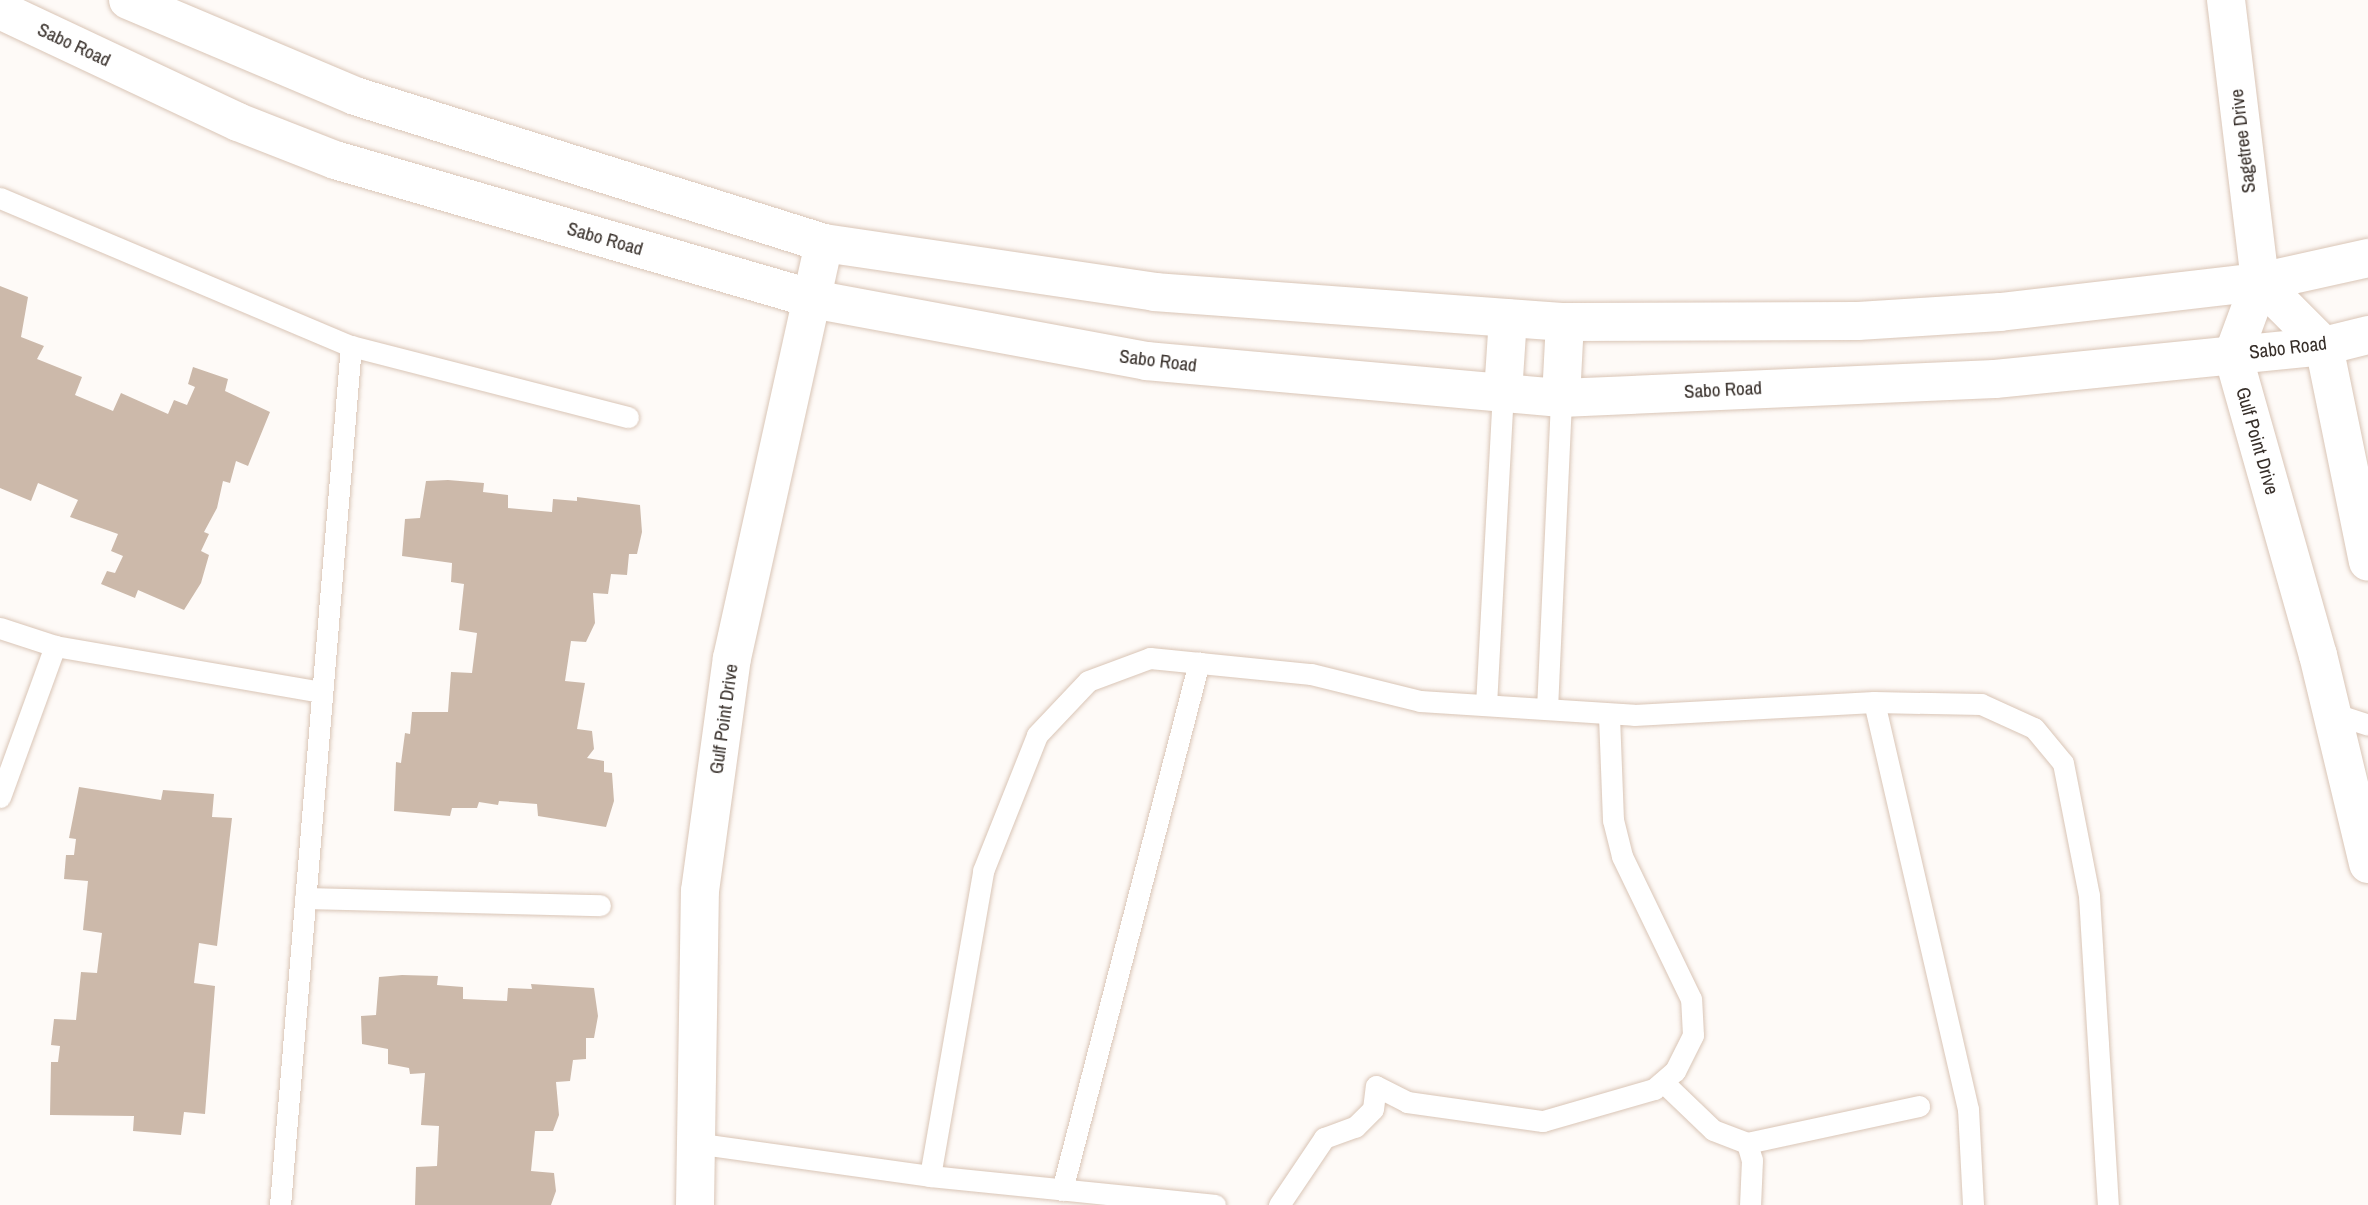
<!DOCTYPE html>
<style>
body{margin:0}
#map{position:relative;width:2368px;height:1205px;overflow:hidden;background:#fefaf7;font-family:"Archivo Narrow",sans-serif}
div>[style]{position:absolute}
.building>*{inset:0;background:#ccb9aa}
.roads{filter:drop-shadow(0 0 2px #d9c5b6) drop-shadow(0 0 2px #d9c5b6)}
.lane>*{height:21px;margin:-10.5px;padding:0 10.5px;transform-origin:10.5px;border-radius:10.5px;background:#fff}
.street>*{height:38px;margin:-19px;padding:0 19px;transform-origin:19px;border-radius:19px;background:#fff}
.secondary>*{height:38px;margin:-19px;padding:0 19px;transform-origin:19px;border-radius:19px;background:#fff}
span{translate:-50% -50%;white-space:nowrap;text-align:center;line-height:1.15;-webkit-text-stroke:6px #fff;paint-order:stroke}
.street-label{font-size:19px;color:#372f2a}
</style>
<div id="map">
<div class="building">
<div style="clip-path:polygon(0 286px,28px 297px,21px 337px,44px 346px,37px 359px,82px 377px,75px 395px,113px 411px,121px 393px,168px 414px,174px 400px,187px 405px,195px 387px,188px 384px,193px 367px,228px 379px,225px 391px,270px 412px,248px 466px,236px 461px,230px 483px,223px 481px,217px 508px,204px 532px,209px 534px,201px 551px,209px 555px,201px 583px,184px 610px,138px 590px,135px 598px,101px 584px,107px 571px,115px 573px,123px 556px,111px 551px,118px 534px,70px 517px,78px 500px,38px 483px,31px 501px,0 488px)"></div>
<div style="clip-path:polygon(448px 480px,484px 483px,483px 492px,508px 495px,508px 508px,552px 512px,553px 499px,577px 501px,577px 497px,640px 505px,642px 532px,637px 554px,629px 554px,627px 575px,611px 574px,608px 594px,593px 593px,595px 623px,586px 642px,571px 641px,565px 681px,585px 683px,577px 729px,592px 731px,594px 749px,587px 758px,604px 761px,604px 772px,612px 773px,614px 801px,606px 827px,538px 816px,537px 804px,499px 801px,498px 805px,479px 802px,477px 808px,452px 808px,450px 816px,394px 811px,396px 762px,401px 763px,405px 733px,410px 734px,412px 712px,448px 712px,451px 672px,472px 673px,477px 633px,459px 630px,464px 584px,451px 582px,452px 563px,402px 556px,405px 519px,420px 518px,426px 481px)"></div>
<div style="clip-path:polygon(79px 787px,161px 800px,163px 790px,214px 794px,212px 817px,232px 818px,217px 946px,199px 943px,194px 983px,215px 986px,205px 1114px,184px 1112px,181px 1135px,133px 1131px,134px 1116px,50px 1115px,51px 1062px,58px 1062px,60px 1046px,51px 1045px,54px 1019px,76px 1020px,81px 972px,97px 973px,102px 933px,83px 930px,88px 881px,64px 879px,66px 855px,74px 855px,76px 839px,69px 838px)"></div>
<div style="clip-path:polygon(402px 975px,438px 976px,437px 985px,463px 987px,463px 999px,507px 1001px,508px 988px,532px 989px,531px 984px,594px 988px,598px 1016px,594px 1038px,586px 1038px,586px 1059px,573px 1060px,570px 1081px,556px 1082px,559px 1115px,553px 1131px,535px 1131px,531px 1171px,554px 1173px,556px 1191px,551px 1205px,415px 1205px,416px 1167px,437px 1166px,439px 1126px,421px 1125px,425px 1073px,410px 1074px,409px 1068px,388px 1064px,388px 1049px,362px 1044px,361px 1016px,376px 1015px,379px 977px)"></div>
</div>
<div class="roads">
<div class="lane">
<div style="left:0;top:198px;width:381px;rotate:22.9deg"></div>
<div style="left:351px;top:346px;width:286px;rotate:14.4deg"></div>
<div style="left:0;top:628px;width:58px;rotate:18.1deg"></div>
<div style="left:55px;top:646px;width:271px;rotate:9.8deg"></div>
<div style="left:1874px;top:702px;width:418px;rotate:77deg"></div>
<div style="left:1968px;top:1109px;width:96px;rotate:87deg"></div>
<div style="left:1486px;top:705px;width:312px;rotate:-86.9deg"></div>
<div style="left:1547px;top:709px;width:311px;rotate:-87.4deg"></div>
<div style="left:2332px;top:713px;width:38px;rotate:18deg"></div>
<div style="left:0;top:797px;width:161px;rotate:-70deg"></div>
<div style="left:305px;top:898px;width:295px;rotate:1.4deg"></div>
<div style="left:1663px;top:1082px;width:69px;rotate:43.8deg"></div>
<div style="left:1713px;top:1130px;width:36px;rotate:21deg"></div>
<div style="left:1747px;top:1143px;width:176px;rotate:-12.1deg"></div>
<div style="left:695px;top:1143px;width:237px;rotate:8deg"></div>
<div style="left:1747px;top:1143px;width:18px;rotate:74deg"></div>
<div style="left:1752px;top:1160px;width:45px;rotate:92.5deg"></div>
<div style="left:1062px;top:1190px;width:545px;rotate:-75.45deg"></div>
<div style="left:280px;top:1205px;width:862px;rotate:-85.28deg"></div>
<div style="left:1215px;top:1205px;width:286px;rotate:-174.2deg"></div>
<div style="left:930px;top:1176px;width:310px;rotate:-80.1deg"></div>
<div style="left:983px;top:871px;width:146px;rotate:-68.3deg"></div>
<div style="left:1037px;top:735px;width:74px;rotate:-46.6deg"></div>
<div style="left:1088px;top:681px;width:66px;rotate:-20.4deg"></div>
<div style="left:1150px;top:658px;width:162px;rotate:5.7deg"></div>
<div style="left:1311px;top:674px;width:112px;rotate:13.9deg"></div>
<div style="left:1420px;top:701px;width:214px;rotate:3.7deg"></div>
<div style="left:1634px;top:715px;width:240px;rotate:-3.1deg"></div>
<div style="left:1874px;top:702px;width:107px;rotate:1.1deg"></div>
<div style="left:1981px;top:704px;width:58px;rotate:24.4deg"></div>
<div style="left:2034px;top:728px;width:45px;rotate:50.4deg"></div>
<div style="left:2063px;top:763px;width:136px;rotate:78.9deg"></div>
<div style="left:2089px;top:896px;width:310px;rotate:86.5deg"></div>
<div style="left:1279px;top:1205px;width:81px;rotate:-56.1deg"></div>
<div style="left:1324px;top:1138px;width:33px;rotate:-20deg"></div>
<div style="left:1355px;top:1127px;width:25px;rotate:-45deg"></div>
<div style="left:1373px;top:1109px;width:23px;rotate:-83deg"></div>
<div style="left:1376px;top:1086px;width:35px;rotate:27deg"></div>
<div style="left:1407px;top:1102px;width:137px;rotate:8deg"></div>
<div style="left:1543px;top:1121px;width:116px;rotate:-16.1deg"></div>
<div style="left:1654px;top:1089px;width:28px;rotate:-41deg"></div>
<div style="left:1675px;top:1071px;width:40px;rotate:-63.4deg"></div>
<div style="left:1693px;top:1035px;width:36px;rotate:-93deg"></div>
<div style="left:1691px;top:999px;width:159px;rotate:-115.8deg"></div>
<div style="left:1622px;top:856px;width:37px;rotate:-104deg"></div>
<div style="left:1613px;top:820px;width:106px;rotate:-92.2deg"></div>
</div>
<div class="street">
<div style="left:2226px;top:0;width:284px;rotate:83.1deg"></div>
<div style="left:2260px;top:282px;width:78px;rotate:110.3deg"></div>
<div style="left:2233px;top:355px;width:312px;rotate:74.2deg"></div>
<div style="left:2318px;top:655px;width:215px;rotate:76.5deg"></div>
<div style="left:2260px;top:282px;width:91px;rotate:45deg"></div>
<div style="left:2324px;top:346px;width:220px;rotate:78.5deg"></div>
<div style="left:695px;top:1205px;width:314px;rotate:-89.1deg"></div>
<div style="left:700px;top:891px;width:235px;rotate:-82.2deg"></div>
<div style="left:732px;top:658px;width:425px;rotate:-77.5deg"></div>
</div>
<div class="secondary">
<div style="left:128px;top:0;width:246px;rotate:22.9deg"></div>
<div style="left:355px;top:96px;width:491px;rotate:17.4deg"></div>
<div style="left:824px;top:243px;width:334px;rotate:8.4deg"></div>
<div style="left:1154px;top:292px;width:412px;rotate:4.2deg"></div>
<div style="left:1565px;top:322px;width:293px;rotate:-0.2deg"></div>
<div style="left:1858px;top:321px;width:142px;rotate:-3.6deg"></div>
<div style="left:2000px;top:312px;width:262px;rotate:-6.6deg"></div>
<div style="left:2260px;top:282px;width:111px;rotate:-12.5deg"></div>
<div style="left:0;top:10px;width:263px;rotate:25.2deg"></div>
<div style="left:238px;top:122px;width:104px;rotate:21.4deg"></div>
<div style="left:335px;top:160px;width:497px;rotate:16.2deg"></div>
<div style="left:812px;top:299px;width:340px;rotate:10.5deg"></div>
<div style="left:1146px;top:361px;width:417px;rotate:5.1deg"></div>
<div style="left:1561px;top:398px;width:434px;rotate:-2.5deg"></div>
<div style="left:1995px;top:379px;width:331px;rotate:-5.7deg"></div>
<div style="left:2324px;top:346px;width:45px;rotate:-14deg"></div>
<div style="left:1503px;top:393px;width:75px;rotate:-86.2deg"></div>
<div style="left:1561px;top:398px;width:76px;rotate:-87deg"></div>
</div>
</div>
<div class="street-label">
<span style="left:74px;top:45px;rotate:25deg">Sabo Road</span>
<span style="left:2243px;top:141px;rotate:-97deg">Sagetree Drive</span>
<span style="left:605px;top:239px;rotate:16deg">Sabo Road</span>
<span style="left:2288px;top:348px;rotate:-7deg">Sabo Road</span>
<span style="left:1158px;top:361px;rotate:7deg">Sabo Road</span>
<span style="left:1723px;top:390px;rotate:-3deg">Sabo Road</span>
<span style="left:2257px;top:441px;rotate:74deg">Gulf Point Drive</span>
<span style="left:724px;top:719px;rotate:-82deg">Gulf Point Drive</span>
</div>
</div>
